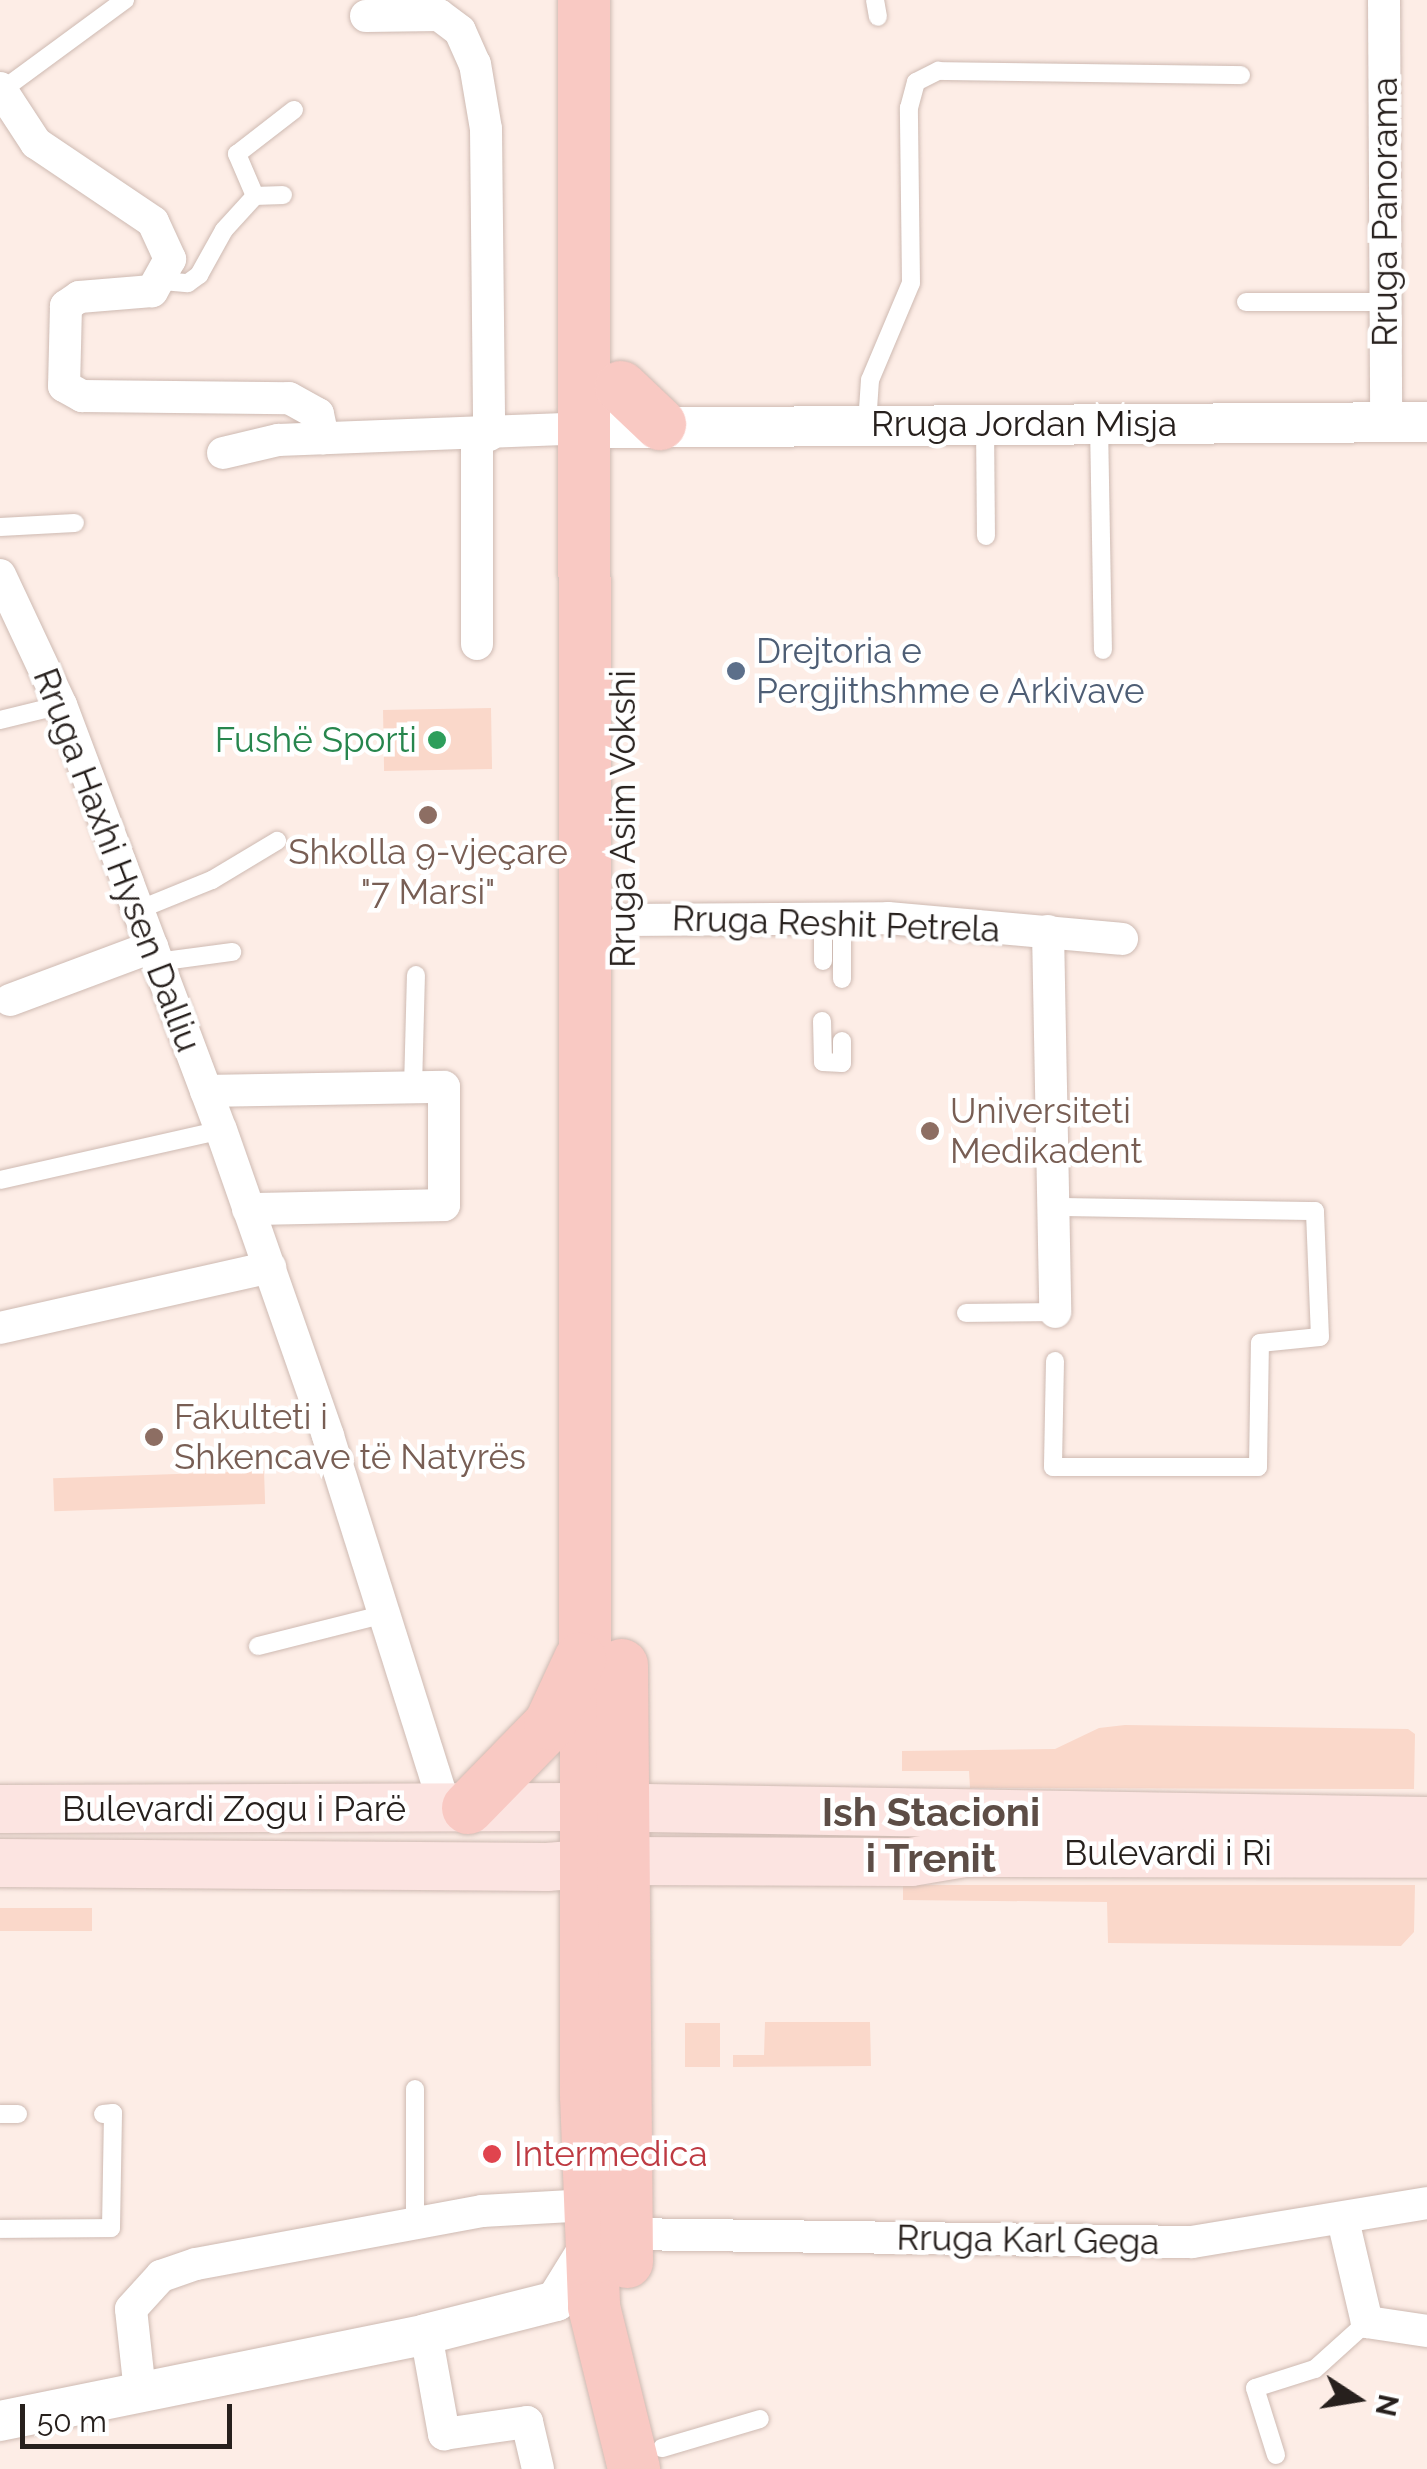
<!DOCTYPE html>
<meta charset="utf-8">
<style>
body{margin:0}
#map{position:relative;width:1427px;height:2469px;overflow:hidden;background:#fdede6;font-family:Raleway,sans-serif}
div>[style]{position:absolute}
.green>*{inset:0;background:#fad8ca;transform-origin:0 0}
.roads{filter:drop-shadow(0 0 2px #cebab2) drop-shadow(0 0 2px #cebab2)}
.service>*{height:18px;margin:-9px;padding:0 9px;transform-origin:9px;border-radius:9px;background:#fff}
.minor>*{height:32px;margin:-16px;padding:0 16px;transform-origin:16px;border-radius:16px;background:#fff}
.tertiary>*{height:40px;margin:-20px;padding:0 20px;transform-origin:20px;border-radius:20px;background:#fff}
.secondary>*{height:48px;margin:-24px;padding:0 24px;transform-origin:24px;border-radius:24px;background:#fce4e1}
.primary>*{height:52px;margin:-26px;padding:0 26px;transform-origin:26px;border-radius:26px;background:#f9c9c3}
.dots>*{width:28px;height:28px;translate:-50% -50%;box-sizing:border-box;border:5px solid #fff;border-radius:50%}
span{translate:-50% -50%;white-space:nowrap;text-align:center;line-height:1.15;-webkit-text-stroke:9px #fff;paint-order:stroke}
.street-label{font-size:35px;color:#27201d}
.service-label{font-size:35px;color:#4e5e75}
.left{translate:0 -50%;text-align:left}
.leisure-label{font-size:35px;color:#27864d}
.right{translate:-100% -50%;text-align:right}
.education-label{font-size:35px;color:#785e54}
.health-label{font-size:35px;color:#be3a42}
.quarter-label{font-size:40px;color:#5d4d46;font-weight:700}
.north{position:absolute;left:1307px;top:2349px;width:100px;height:100px;-webkit-text-stroke:8px #fff;paint-order:stroke;rotate:102deg;font-size:28px;font-weight:700;line-height:40px;text-align:center;color:#27201d}
.north::after{content:'';display:block;margin:auto;width:35px;height:45px;background:#27201d;clip-path:polygon(50% 0,100% 100%,50% 72%,0 100%)}
.scale{position:absolute;left:20px;top:2404px;width:212px;height:45px;box-sizing:border-box;border:5px solid #27201d;border-top:0;padding-left:12px;font-size:30px;line-height:35px;white-space:nowrap;color:#27201d;-webkit-text-stroke:8px #fff;paint-order:stroke}
</style>
<div id="map">
<div class="green">
<div style="left:491px;top:708px;width:61px;height:108px;rotate:89deg"></div>
<div style="left:264px;top:1471px;width:33px;height:211px;rotate:88deg"></div>
<div style="clip-path:polygon(1125px 1725px,1408px 1729px,1415px 1734px,1414px 1789px,970px 1788px,969px 1771px,902px 1771px,902px 1751px,1055px 1749px,1099px 1728px)"></div>
<div style="clip-path:polygon(903px 1885px,1415px 1885px,1414px 1932px,1401px 1946px,1108px 1943px,1107px 1902px,903px 1900px)"></div>
<div style="left:0;top:1908px;width:92px;height:23px"></div>
<div style="clip-path:polygon(765px 2022px,870px 2022px,871px 2066px,733px 2067px,733px 2055px,764px 2055px)"></div>
<div style="left:685px;top:2023px;width:35px;height:44px"></div>
</div>
<div class="roads">
<div class="service">
<div style="left:875px;top:0;width:17px;rotate:80deg"></div>
<div style="left:5px;top:88px;width:149px;rotate:-36.3deg"></div>
<div style="left:255px;top:196px;width:28px;rotate:-2deg"></div>
<div style="left:163px;top:281px;width:25px;rotate:5deg"></div>
<div style="left:188px;top:283px;width:14px;rotate:-36deg"></div>
<div style="left:199px;top:275px;width:51px;rotate:-60.9deg"></div>
<div style="left:224px;top:230px;width:46px;rotate:-47.6deg"></div>
<div style="left:255px;top:196px;width:46px;rotate:-113.2deg"></div>
<div style="left:237px;top:154px;width:72px;rotate:-37.7deg"></div>
<div style="left:1246px;top:302px;width:139px"></div>
<div style="left:867px;top:424px;width:44px;rotate:-86.1deg"></div>
<div style="left:870px;top:380px;width:105px;rotate:-67.1deg"></div>
<div style="left:911px;top:283px;width:175px;rotate:-90.7deg"></div>
<div style="left:909px;top:108px;width:27px;rotate:-75deg"></div>
<div style="left:916px;top:82px;width:25px;rotate:-27deg"></div>
<div style="left:938px;top:71px;width:303px;rotate:0.8deg"></div>
<div style="left:985px;top:424px;width:112px;rotate:89.5deg"></div>
<div style="left:1099px;top:424px;width:226px;rotate:89deg"></div>
<div style="left:0;top:527px;width:75px;rotate:-3.1deg"></div>
<div style="left:0;top:720px;width:63px;rotate:-13.8deg"></div>
<div style="left:138px;top:910px;width:80px;rotate:-22.1deg"></div>
<div style="left:212px;top:880px;width:76px;rotate:-31deg"></div>
<div style="left:823px;top:918px;width:43px;rotate:90deg"></div>
<div style="left:157px;top:962px;width:76px;rotate:-7.6deg"></div>
<div style="left:842px;top:979px;width:61px;rotate:-90deg"></div>
<div style="left:822px;top:1021px;width:41px;rotate:88.6deg"></div>
<div style="left:823px;top:1062px;width:19px;rotate:3deg"></div>
<div style="left:842px;top:1063px;width:22px;rotate:-90deg"></div>
<div style="left:413px;top:1088px;width:113px;rotate:-88.5deg"></div>
<div style="left:0;top:1180px;width:227px;rotate:-12.7deg"></div>
<div style="left:966px;top:1313px;width:89px;rotate:-0.6deg"></div>
<div style="left:1055px;top:1361px;width:106px;rotate:91.1deg"></div>
<div style="left:1053px;top:1467px;width:205px"></div>
<div style="left:1258px;top:1467px;width:124px;rotate:-89.1deg"></div>
<div style="left:1260px;top:1343px;width:60px;rotate:-5.7deg"></div>
<div style="left:1320px;top:1337px;width:126px;rotate:-92.3deg"></div>
<div style="left:1315px;top:1211px;width:259px;rotate:-179.1deg"></div>
<div style="left:258px;top:1646px;width:131px;rotate:-14.1deg"></div>
<div style="left:415px;top:2089px;width:119px;rotate:90deg"></div>
<div style="left:415px;top:2208px;width:17px;rotate:54deg"></div>
<div style="left:0;top:2114px;width:18px"></div>
<div style="left:0;top:2229px;width:111px;rotate:-0.5deg"></div>
<div style="left:111px;top:2228px;width:115px;rotate:-89deg"></div>
<div style="left:113px;top:2113px;width:10px;rotate:174deg"></div>
<div style="left:662px;top:2448px;width:102px;rotate:-16.5deg"></div>
<div style="left:1276px;top:2455px;width:70px;rotate:-107.4deg"></div>
<div style="left:1255px;top:2388px;width:63px;rotate:-17.6deg"></div>
<div style="left:1315px;top:2369px;width:70px;rotate:-42.1deg"></div>
</div>
<div class="minor">
<div style="left:1384px;top:0;width:423px;rotate:89.7deg"></div>
<div style="left:366px;top:16px;width:73px;rotate:-0.8deg"></div>
<div style="left:439px;top:15px;width:26px;rotate:37deg"></div>
<div style="left:460px;top:31px;width:36px;rotate:66deg"></div>
<div style="left:475px;top:64px;width:66px;rotate:80.4deg"></div>
<div style="left:486px;top:129px;width:306px;rotate:89.4deg"></div>
<div style="left:0;top:88px;width:66px;rotate:56.8deg"></div>
<div style="left:36px;top:143px;width:141px;rotate:34deg"></div>
<div style="left:153px;top:222px;width:41px;rotate:65.3deg"></div>
<div style="left:170px;top:259px;width:37px;rotate:119deg"></div>
<div style="left:152px;top:291px;width:73px;rotate:175.3deg"></div>
<div style="left:79px;top:297px;width:16px;rotate:145deg"></div>
<div style="left:66px;top:306px;width:80px;rotate:91.4deg"></div>
<div style="left:64px;top:386px;width:21px;rotate:29deg"></div>
<div style="left:82px;top:396px;width:207px;rotate:0.6deg"></div>
<div style="left:289px;top:398px;width:33px;rotate:29deg"></div>
<div style="left:318px;top:414px;width:25px;rotate:78deg"></div>
<div style="left:477px;top:436px;width:208px;rotate:90deg"></div>
<div style="left:223px;top:453px;width:57px;rotate:-13.3deg"></div>
<div style="left:278px;top:440px;width:307px;rotate:-2.2deg"></div>
<div style="left:0;top:575px;width:144px;rotate:64.9deg"></div>
<div style="left:61px;top:705px;width:454px;rotate:69.4deg"></div>
<div style="left:221px;top:1130px;width:324px;rotate:70.7deg"></div>
<div style="left:328px;top:1436px;width:390px;rotate:72.5deg"></div>
<div style="left:624px;top:920px;width:264px;rotate:-0.4deg"></div>
<div style="left:888px;top:918px;width:235px;rotate:5.1deg"></div>
<div style="left:1048px;top:931px;width:381px;rotate:88.9deg"></div>
<div style="left:10px;top:1000px;width:152px;rotate:-20.5deg"></div>
<div style="left:206px;top:1091px;width:238px;rotate:-1deg"></div>
<div style="left:444px;top:1087px;width:118px;rotate:90deg"></div>
<div style="left:444px;top:1205px;width:196px;rotate:178.8deg"></div>
<div style="left:0;top:1328px;width:277px;rotate:-12.7deg"></div>
<div style="left:1343px;top:2220px;width:105px;rotate:76.8deg"></div>
<div style="left:1367px;top:2322px;width:61px;rotate:8.5deg"></div>
<div style="left:626px;top:2234px;width:566px;rotate:0.81deg"></div>
<div style="left:1192px;top:2242px;width:238px;rotate:-9.4deg"></div>
<div style="left:426px;top:2334px;width:102px;rotate:79.8deg"></div>
<div style="left:444px;top:2434px;width:84px;rotate:-8.2deg"></div>
<div style="left:527px;top:2422px;width:48px;rotate:76.8deg"></div>
<div style="left:140px;top:2392px;width:83px;rotate:-96.2deg"></div>
<div style="left:131px;top:2309px;width:45px;rotate:-47.7deg"></div>
<div style="left:161px;top:2276px;width:37px;rotate:-19deg"></div>
<div style="left:196px;top:2264px;width:291px;rotate:-10.5deg"></div>
<div style="left:482px;top:2211px;width:107px;rotate:-3.2deg"></div>
</div>
<div class="tertiary">
<div style="left:585px;top:428px;width:842px;rotate:-0.41deg"></div>
<div style="left:0;top:2421px;width:435px;rotate:-11.5deg"></div>
<div style="left:426px;top:2334px;width:134px;rotate:-14.2deg"></div>
<div style="left:556px;top:2301px;width:65px;rotate:-58.3deg"></div>
</div>
<div class="secondary">
<div style="left:0;top:1809px;width:585px;rotate:-0.2deg"></div>
<div style="left:585px;top:1807px;width:842px;rotate:0.95deg"></div>
<div style="left:0;top:1863px;width:547px;rotate:0.42deg"></div>
<div style="left:547px;top:1867px;width:76px;rotate:-4.5deg"></div>
<div style="left:623px;top:1861px;width:288px;rotate:0.2deg"></div>
<div style="left:911px;top:1862px;width:54px;rotate:-9.6deg"></div>
<div style="left:964px;top:1853px;width:463px;rotate:0.1deg"></div>
</div>
<div class="primary">
<div style="left:584px;top:0;width:2095px;rotate:89.95deg"></div>
<div style="left:586px;top:2095px;width:212px;rotate:87.8deg"></div>
<div style="left:594px;top:2307px;width:167px;rotate:76.1deg"></div>
<div style="left:621px;top:387px;width:54px;rotate:43.5deg"></div>
<div style="left:622px;top:1665px;width:597px;rotate:89.52deg"></div>
<div style="left:468px;top:1808px;width:117px;rotate:-45.7deg"></div>
<div style="left:550px;top:1724px;width:72px;rotate:-65.2deg"></div>
</div>
</div>
<div class="dots">
<div style="left:736px;top:671px;background:#5c6f8a"></div>
<div style="left:437px;top:740px;background:#2e9e5b"></div>
<div style="left:428px;top:815px;background:#8d6e63"></div>
<div style="left:930px;top:1131px;background:#8d6e63"></div>
<div style="left:154px;top:1437px;background:#8d6e63"></div>
<div style="left:492px;top:2154px;background:#e0444e"></div>
</div>
<div class="street-label">
<span style="left:1385px;top:212px;rotate:-90deg">Rruga Panorama</span>
<span style="left:1024px;top:424px">Rruga Jordan Misja</span>
<span style="left:623px;top:819px;rotate:-90deg">Rruga Asim Vokshi</span>
<span style="left:117px;top:860px;rotate:69deg">Rruga Haxhi Hysen Dalliu</span>
<span style="left:836px;top:924px;rotate:2deg">Rruga Reshit Petrela</span>
<span style="left:234px;top:1809px">Bulevardi Zogu i Parë</span>
<span style="left:1168px;top:1853px">Bulevardi i Ri</span>
<span style="left:1028px;top:2240px;rotate:1deg">Rruga Karl Gega</span>
</div>
<div class="service-label">
<span class="left" style="left:756px;top:671px">Drejtoria e<br>Pergjithshme e Arkivave</span>
</div>
<div class="leisure-label">
<span class="right" style="left:417px;top:740px">Fushë Sporti</span>
</div>
<div class="education-label">
<span style="left:428px;top:872px">Shkolla 9-vjeçare<br>"7 Marsi"</span>
<span class="left" style="left:950px;top:1131px">Universiteti<br>Medikadent</span>
<span class="left" style="left:174px;top:1437px">Fakulteti i<br>Shkencave të Natyrës</span>
</div>
<div class="health-label">
<span class="left" style="left:514px;top:2154px">Intermedica</span>
</div>
<div class="quarter-label">
<span style="left:931px;top:1835px">Ish Stacioni<br>i Trenit</span>
</div>
<div class="north">N</div>
<div class="scale">50 m</div>
</div>
